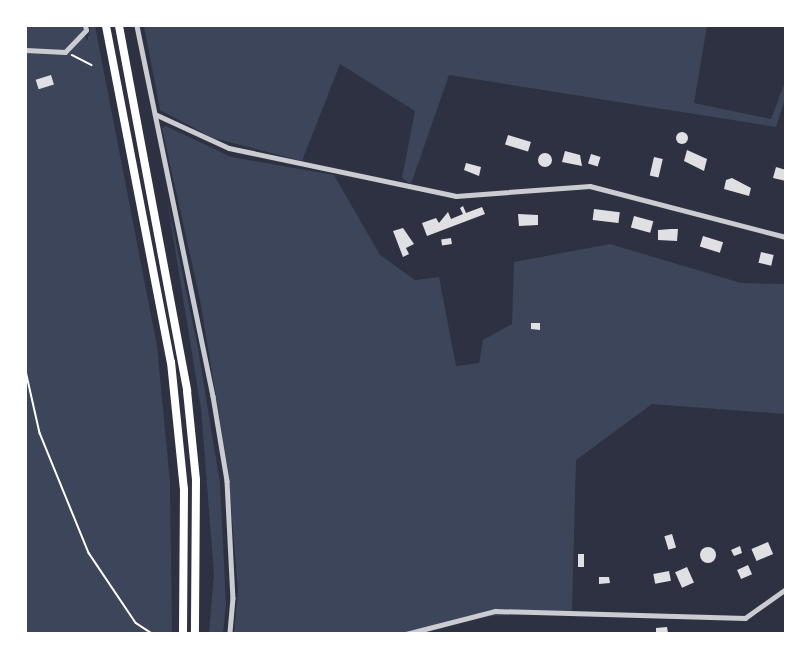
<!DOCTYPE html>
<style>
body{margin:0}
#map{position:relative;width:811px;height:659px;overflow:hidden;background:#2d3142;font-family:"Source Sans 3",sans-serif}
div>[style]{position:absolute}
.green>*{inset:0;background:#3c4559}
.building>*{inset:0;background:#e0e0e3;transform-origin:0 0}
.round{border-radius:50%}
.path>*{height:1.5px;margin:-0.75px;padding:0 0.75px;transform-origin:0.75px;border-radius:0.75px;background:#fff}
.minor>*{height:4.5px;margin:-2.25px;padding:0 2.25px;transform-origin:2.25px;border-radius:2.25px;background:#caccd0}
.motorway>*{height:8px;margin:-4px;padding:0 4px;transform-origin:4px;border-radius:4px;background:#fff}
span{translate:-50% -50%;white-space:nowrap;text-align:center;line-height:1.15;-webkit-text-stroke:4.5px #fff;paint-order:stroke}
.frame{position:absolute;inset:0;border:27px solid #fff;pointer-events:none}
</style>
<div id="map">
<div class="green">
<div style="clip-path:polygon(26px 26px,82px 26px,87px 41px,91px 26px,95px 26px,157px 346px,170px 482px,172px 633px,26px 633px)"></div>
<div style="clip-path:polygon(144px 26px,707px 26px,694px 103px,771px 119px,785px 82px,785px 99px,776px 127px,449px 75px,411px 184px,402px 178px,415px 111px,340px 64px,302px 161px,213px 138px,160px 110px)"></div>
<div style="clip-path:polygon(166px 126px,231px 157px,334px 175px,380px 255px,415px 280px,439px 277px,456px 366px,479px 363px,483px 340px,512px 324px,514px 262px,610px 244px,741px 283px,785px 284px,785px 414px,652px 404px,576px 460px,572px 612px,491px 616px,413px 633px,234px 633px,238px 591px,228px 469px,200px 300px,162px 128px)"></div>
<div style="clip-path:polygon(167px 199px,198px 348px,220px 483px,226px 604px,223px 633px,209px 633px,214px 575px,201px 409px)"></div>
</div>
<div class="building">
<div style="left:51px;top:75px;width:10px;height:16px;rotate:73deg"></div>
<div class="round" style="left:676px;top:132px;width:12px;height:12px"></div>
<div style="left:508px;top:135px;width:24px;height:10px;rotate:17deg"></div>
<div style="clip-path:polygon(687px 150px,707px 159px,704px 171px,684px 161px)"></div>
<div style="clip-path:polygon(565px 151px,580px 155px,582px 166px,562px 162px)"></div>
<div class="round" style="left:538px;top:153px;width:14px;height:14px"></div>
<div style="left:591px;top:154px;width:10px;height:10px;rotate:17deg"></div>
<div style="left:654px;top:157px;width:9px;height:19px;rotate:13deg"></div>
<div style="clip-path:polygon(466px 163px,481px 167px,479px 176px,464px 170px)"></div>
<div style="clip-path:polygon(776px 167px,786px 170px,786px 181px,773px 178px)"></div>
<div style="clip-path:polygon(732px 178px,751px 188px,749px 196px,724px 189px,726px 180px)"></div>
<div style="clip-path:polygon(463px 206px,466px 213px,482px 207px,485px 214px,427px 236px,422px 223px,436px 218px,439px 223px,448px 212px,451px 219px,463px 214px,460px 208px)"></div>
<div style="left:594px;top:209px;width:26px;height:11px;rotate:7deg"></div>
<div style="clip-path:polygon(518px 214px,538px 215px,538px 225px,519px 226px)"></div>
<div style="left:634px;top:216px;width:20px;height:12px;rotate:15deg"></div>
<div style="clip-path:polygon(403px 228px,414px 244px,406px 248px,409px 254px,403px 257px,393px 231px)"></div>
<div style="clip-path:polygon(671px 229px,678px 229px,677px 241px,658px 240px,658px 230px)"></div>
<div style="left:703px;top:236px;width:21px;height:11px;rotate:17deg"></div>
<div style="left:451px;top:238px;width:6px;height:10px;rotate:81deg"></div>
<div style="left:761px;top:252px;width:13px;height:11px;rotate:13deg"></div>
<div style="clip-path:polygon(531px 323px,540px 323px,540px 330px,531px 329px)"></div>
<div style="left:672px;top:534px;width:14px;height:8px;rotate:73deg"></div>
<div style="left:768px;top:542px;width:13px;height:18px;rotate:67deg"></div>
<div style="clip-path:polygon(740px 546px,742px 553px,734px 556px,731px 550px)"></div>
<div class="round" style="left:700px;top:547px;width:16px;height:16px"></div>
<div style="left:578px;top:554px;width:6px;height:13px"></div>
<div style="left:748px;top:565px;width:10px;height:12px;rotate:66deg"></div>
<div style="left:687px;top:567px;width:17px;height:13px;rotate:66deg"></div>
<div style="left:669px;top:571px;width:10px;height:16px;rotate:79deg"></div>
<div style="clip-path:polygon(599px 577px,609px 577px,610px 583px,599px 584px)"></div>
<div style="clip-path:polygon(667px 627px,668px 633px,656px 633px,656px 628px)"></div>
</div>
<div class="path">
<div style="left:72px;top:55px;width:22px;rotate:27deg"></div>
<div style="left:26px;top:371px;width:64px;rotate:77.3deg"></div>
<div style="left:40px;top:433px;width:130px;rotate:67.8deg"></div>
<div style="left:89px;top:553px;width:84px;rotate:56.1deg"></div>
<div style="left:136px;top:623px;width:20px;rotate:33deg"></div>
</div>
<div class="minor">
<div style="left:137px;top:26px;width:378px;rotate:78.4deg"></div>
<div style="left:213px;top:396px;width:86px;rotate:80.6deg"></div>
<div style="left:227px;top:481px;width:117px;rotate:87.1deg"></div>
<div style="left:233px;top:598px;width:36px;rotate:95deg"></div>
<div style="left:26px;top:50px;width:39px;rotate:3deg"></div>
<div style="left:65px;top:52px;width:30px;rotate:-46deg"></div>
<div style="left:86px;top:30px;width:4px;rotate:-104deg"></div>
<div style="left:155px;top:114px;width:81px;rotate:24.7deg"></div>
<div style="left:229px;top:148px;width:232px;rotate:11.9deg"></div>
<div style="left:456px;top:196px;width:134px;rotate:-4.3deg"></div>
<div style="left:590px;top:186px;width:203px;rotate:14.6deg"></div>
<div style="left:406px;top:634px;width:92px;rotate:-14.5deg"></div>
<div style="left:495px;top:611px;width:250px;rotate:1.6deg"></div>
<div style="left:745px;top:618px;width:50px;rotate:-35.3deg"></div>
</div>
<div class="motorway">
<div style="left:106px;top:26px;width:342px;rotate:79.1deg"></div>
<div style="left:171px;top:362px;width:128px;rotate:84.2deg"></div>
<div style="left:184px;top:489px;width:145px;rotate:90.4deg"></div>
<div style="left:119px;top:26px;width:371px;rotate:79.4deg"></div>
<div style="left:187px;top:391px;width:89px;rotate:84.2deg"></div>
<div style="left:196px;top:480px;width:154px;rotate:90.4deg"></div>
</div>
<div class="frame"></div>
</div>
